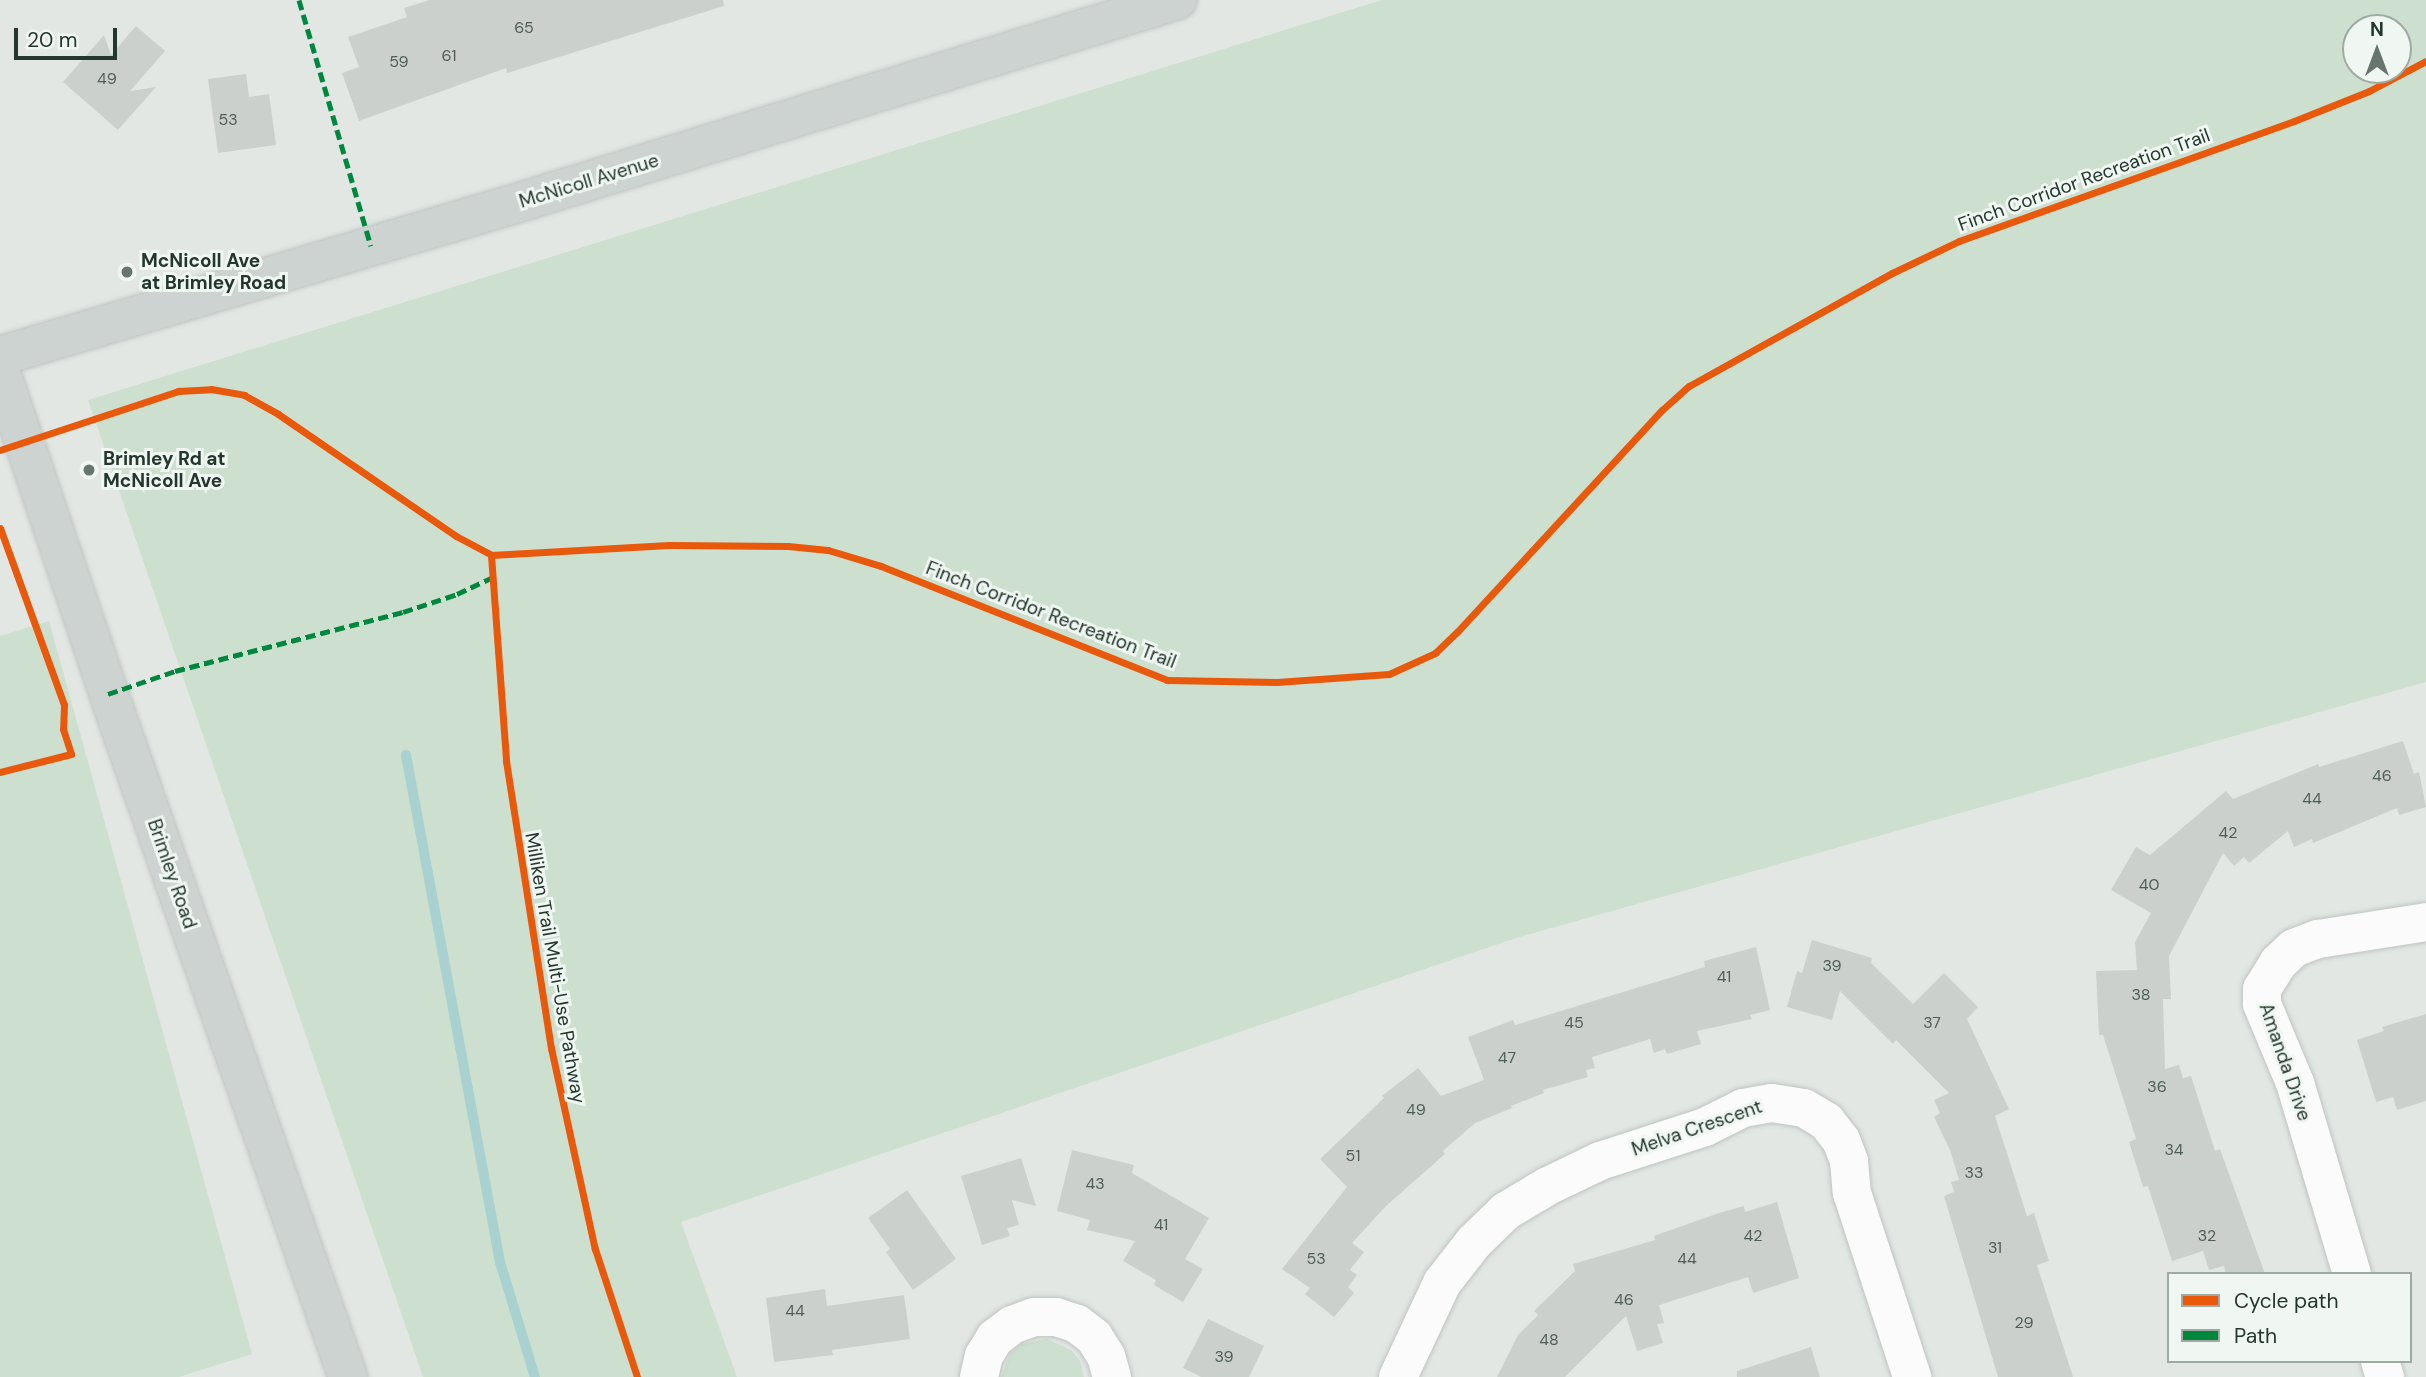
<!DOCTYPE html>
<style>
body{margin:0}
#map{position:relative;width:2426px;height:1377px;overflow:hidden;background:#e2e7e4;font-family:"DM Sans",sans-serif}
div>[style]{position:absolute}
.green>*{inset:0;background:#cddfcf}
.stream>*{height:10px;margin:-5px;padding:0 5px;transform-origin:5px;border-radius:5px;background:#a8d1d0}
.building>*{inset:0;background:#cbd0cd}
.roads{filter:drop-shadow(0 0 2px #bfc4c1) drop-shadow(0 0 2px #bfc4c1)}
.minor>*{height:38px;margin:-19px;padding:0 19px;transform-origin:19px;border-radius:19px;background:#fbfbfb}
.major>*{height:38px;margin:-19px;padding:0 19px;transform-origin:19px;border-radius:19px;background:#cdd3d0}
.quiet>*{height:5px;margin-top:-2.5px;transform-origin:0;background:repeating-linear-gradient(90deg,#00873e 0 10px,transparent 0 15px)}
.cycleway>*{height:7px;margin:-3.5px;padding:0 3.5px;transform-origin:3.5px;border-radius:3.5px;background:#e8590c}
.dots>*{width:19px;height:19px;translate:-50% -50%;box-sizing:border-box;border:4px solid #f0f6f2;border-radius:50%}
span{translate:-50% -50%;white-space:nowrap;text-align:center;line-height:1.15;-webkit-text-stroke:6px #f0f6f2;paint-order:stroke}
.number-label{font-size:16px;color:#4e5e56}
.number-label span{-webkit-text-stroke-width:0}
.street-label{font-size:19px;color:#23372e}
.poi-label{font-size:19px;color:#23372e;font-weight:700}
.left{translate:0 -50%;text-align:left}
.legend{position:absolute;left:2167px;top:1272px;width:245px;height:91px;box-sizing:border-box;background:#f0f6f2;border:2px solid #9eaaa4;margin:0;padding:9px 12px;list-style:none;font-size:21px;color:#23372e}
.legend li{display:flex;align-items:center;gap:14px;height:35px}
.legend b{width:35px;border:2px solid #9eaaa4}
.north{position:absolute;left:2342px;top:14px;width:70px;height:70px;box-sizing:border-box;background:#f0f6f2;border:2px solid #9eaaa4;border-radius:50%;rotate:0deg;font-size:19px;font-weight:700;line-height:28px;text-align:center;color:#23372e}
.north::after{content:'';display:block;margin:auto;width:24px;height:32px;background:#66756e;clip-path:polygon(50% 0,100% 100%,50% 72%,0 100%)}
.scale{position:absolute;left:14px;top:28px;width:103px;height:32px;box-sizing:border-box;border:4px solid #23372e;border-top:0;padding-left:9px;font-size:21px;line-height:24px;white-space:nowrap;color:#23372e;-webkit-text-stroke:5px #f0f6f2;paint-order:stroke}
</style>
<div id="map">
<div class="green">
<div style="clip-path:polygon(evenodd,1382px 0,2426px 0,2426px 682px,1516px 938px,681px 1222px,737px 1377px,423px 1377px,88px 400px,1382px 0,2398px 28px,2398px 70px,2356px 70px,2356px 28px,2398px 28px)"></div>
<div style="clip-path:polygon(49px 621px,252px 1354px,179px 1377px,0 1377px,0 636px)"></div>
<div style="clip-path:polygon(1047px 1339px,1071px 1350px,1080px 1361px,1084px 1377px,1001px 1377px,1010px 1354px,1021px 1344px)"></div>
</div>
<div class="stream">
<div style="left:406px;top:755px;width:516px;rotate:79.5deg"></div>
<div style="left:500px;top:1262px;width:120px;rotate:73.1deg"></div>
</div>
<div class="building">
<div style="clip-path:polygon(430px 0,723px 0,724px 6px,507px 73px,506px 68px,359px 121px,342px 73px,359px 67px,348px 37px,407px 17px,404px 8px)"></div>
<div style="clip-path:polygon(136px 26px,165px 51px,130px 91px,156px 87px,118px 130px,63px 82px,104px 35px,111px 55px)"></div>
<div style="clip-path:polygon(246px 74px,249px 97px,269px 94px,276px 145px,218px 153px,208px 79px)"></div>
<div style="clip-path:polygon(2403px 741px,2414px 774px,2419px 772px,2426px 807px,2399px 815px,2397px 808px,2313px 843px,2312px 839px,2294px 847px,2288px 831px,2249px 863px,2244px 857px,2234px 866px,2223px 853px,2169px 956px,2171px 999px,2163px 999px,2165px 1069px,2179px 1065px,2183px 1078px,2191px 1076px,2215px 1151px,2220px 1149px,2265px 1274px,2226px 1274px,2224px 1266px,2209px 1270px,2203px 1251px,2172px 1261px,2148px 1186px,2143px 1187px,2129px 1142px,2136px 1139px,2103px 1035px,2099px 1035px,2096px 971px,2137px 970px,2135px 942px,2151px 913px,2111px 890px,2136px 847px,2150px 855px,2226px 791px,2233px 799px,2318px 764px,2319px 767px)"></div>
<div style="clip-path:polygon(1812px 940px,1872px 958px,1871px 963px,1913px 1004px,1944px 973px,1978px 1007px,1967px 1019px,2009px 1109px,1995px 1116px,2027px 1216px,2034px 1213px,2049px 1261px,2037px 1265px,2073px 1377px,1998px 1377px,1944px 1196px,1954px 1192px,1951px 1182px,1959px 1180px,1950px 1150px,1934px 1117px,1940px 1113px,1934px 1100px,1949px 1093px,1896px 1040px,1893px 1044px,1840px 991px,1832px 1020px,1787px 1007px,1797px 971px,1802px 973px)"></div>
<div style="clip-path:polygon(1756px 947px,1770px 1010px,1750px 1015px,1752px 1019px,1697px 1031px,1701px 1044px,1667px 1054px,1665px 1049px,1654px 1053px,1650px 1039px,1592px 1057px,1595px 1068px,1586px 1070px,1588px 1077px,1543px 1090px,1544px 1093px,1511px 1106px,1512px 1108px,1475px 1123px,1443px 1151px,1445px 1154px,1386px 1206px,1352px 1243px,1364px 1252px,1350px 1270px,1357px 1275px,1348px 1287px,1354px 1293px,1334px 1317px,1305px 1294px,1310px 1288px,1282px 1269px,1347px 1187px,1320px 1159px,1384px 1098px,1382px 1096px,1418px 1068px,1441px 1096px,1484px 1080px,1468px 1037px,1513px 1020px,1515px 1025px,1705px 967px,1704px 961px)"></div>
<div style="clip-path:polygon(2426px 1014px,2426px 1101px,2397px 1110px,2393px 1097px,2376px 1102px,2357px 1040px,2384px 1031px,2382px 1027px)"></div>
<div style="clip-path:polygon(1072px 1150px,1134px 1165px,1132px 1173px,1209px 1218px,1185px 1259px,1203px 1269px,1183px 1302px,1154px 1285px,1156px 1280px,1123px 1261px,1135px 1241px,1087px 1230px,1090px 1220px,1057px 1211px)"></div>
<div style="clip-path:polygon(1021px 1158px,1036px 1206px,1012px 1200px,1019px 1225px,1007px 1228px,1010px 1236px,982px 1245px,961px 1176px)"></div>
<div style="clip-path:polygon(907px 1190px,956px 1259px,913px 1290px,886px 1252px,890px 1249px,868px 1218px)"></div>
<div style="clip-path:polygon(1777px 1202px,1799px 1278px,1753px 1293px,1748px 1277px,1659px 1305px,1664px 1323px,1657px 1324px,1663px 1343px,1637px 1351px,1626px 1316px,1565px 1377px,1497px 1377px,1518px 1335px,1538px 1315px,1534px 1311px,1575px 1271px,1573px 1264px,1655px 1240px,1654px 1236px,1716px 1214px,1744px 1206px,1745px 1212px)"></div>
<div style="clip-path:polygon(825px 1289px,827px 1306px,904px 1295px,910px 1339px,832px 1350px,833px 1355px,774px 1362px,766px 1298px)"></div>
<div style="clip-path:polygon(1208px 1319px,1264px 1346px,1249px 1377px,1201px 1377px,1183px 1368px)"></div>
<div style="clip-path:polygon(1811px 1347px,1820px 1377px,1737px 1377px,1737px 1371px)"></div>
</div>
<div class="roads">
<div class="minor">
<div style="left:2352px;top:1274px;width:199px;rotate:-106.6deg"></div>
<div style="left:2295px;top:1083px;width:86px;rotate:-112.7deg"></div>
<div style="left:2262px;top:1004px;width:15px;rotate:-90deg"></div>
<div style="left:2262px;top:989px;width:31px;rotate:-58deg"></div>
<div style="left:2278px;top:963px;width:22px;rotate:-43deg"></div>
<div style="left:2294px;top:948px;width:26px;rotate:-21deg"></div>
<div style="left:2318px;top:939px;width:109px;rotate:-8.9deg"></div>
<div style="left:2380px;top:1361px;width:17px;rotate:73deg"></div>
<div style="left:979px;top:1377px;width:22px;rotate:-77deg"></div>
<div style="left:984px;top:1356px;width:21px;rotate:-59deg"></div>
<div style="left:995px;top:1338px;width:21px;rotate:-37deg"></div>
<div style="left:1012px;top:1325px;width:23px;rotate:-20deg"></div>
<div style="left:1034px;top:1317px;width:22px"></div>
<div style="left:1056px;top:1317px;width:22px;rotate:18deg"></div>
<div style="left:1077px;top:1324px;width:21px;rotate:37deg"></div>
<div style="left:1094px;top:1337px;width:22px;rotate:58deg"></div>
<div style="left:1106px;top:1356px;width:22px;rotate:74deg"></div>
<div style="left:1398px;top:1377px;width:104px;rotate:-64.9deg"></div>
<div style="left:1442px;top:1283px;width:52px;rotate:-52deg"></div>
<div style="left:1474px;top:1242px;width:45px;rotate:-44.1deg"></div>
<div style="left:1506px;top:1211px;width:49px;rotate:-30.8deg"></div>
<div style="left:1548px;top:1186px;width:58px;rotate:-25.7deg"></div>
<div style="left:1600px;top:1161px;width:110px;rotate:-17.9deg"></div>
<div style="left:1705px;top:1127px;width:42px;rotate:-26.6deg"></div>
<div style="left:1743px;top:1108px;width:29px;rotate:-10deg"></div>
<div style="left:1772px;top:1103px;width:32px;rotate:9deg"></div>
<div style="left:1804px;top:1108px;width:26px;rotate:31deg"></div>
<div style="left:1826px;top:1121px;width:24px;rotate:52deg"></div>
<div style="left:1841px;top:1140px;width:22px;rotate:69deg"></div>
<div style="left:1849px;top:1161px;width:32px;rotate:85deg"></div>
<div style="left:1852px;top:1193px;width:194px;rotate:71.9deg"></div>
</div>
<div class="major">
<div style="left:0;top:356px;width:536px;rotate:-16.47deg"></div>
<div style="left:514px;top:204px;width:694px;rotate:-17.1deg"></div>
<div style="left:0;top:370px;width:354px;rotate:71.4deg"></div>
<div style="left:113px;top:706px;width:711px;rotate:70.7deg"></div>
</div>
</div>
<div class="quiet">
<div style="left:299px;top:0;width:256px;rotate:73.7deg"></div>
<div style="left:108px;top:694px;width:71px;rotate:-18.9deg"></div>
<div style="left:175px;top:671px;width:236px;rotate:-14.5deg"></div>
<div style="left:403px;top:612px;width:57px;rotate:-18.4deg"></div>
<div style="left:457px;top:594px;width:40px;rotate:-25deg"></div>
</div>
<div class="cycleway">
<div style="left:0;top:450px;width:188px;rotate:-18.3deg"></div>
<div style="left:178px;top:391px;width:33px;rotate:-3deg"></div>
<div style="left:211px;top:389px;width:34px;rotate:10deg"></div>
<div style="left:244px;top:395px;width:39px;rotate:29deg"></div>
<div style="left:278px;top:414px;width:216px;rotate:34.4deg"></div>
<div style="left:456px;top:536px;width:40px;rotate:28deg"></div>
<div style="left:491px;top:555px;width:178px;rotate:-3.2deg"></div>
<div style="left:669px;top:545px;width:119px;rotate:0.5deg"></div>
<div style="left:788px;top:546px;width:40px;rotate:5.7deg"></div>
<div style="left:828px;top:550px;width:55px;rotate:16.8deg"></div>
<div style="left:881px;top:566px;width:308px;rotate:21.7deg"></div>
<div style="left:1167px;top:680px;width:110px;rotate:1deg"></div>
<div style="left:1277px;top:682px;width:112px;rotate:-4.1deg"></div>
<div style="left:1389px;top:674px;width:51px;rotate:-24.5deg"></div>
<div style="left:1435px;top:653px;width:30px;rotate:-44deg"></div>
<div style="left:1457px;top:632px;width:302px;rotate:-47.3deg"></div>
<div style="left:1662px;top:410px;width:36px;rotate:-42deg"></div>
<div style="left:1689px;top:386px;width:232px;rotate:-29.1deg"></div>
<div style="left:1892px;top:273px;width:74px;rotate:-25.5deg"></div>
<div style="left:1959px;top:241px;width:356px;rotate:-19.7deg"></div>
<div style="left:2294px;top:121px;width:81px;rotate:-21.8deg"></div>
<div style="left:2369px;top:91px;width:64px;rotate:-27.8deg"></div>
<div style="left:0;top:528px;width:188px;rotate:70.1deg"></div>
<div style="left:64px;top:705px;width:24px;rotate:92deg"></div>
<div style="left:63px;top:729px;width:26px;rotate:72deg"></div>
<div style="left:71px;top:754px;width:73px;rotate:165.8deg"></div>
<div style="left:491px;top:555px;width:207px;rotate:85.8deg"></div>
<div style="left:506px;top:761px;width:291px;rotate:81.1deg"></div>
<div style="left:551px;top:1048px;width:206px;rotate:77.7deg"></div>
<div style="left:595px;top:1249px;width:135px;rotate:71.8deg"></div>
</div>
<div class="dots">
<div style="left:127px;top:272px;background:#66756e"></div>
<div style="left:89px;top:470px;background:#66756e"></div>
</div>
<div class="number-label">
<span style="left:524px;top:28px">65</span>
<span style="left:449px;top:56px">61</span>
<span style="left:399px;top:62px">59</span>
<span style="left:107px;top:79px">49</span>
<span style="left:228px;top:120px">53</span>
<span style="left:2382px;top:776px">46</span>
<span style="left:2312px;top:799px">44</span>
<span style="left:2228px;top:833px">42</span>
<span style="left:2149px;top:885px">40</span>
<span style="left:1832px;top:966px">39</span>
<span style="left:1724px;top:977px">41</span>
<span style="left:2141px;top:995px">38</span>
<span style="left:1574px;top:1023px">45</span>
<span style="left:1932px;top:1023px">37</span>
<span style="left:1507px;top:1058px">47</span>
<span style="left:2157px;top:1087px">36</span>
<span style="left:1416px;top:1110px">49</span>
<span style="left:2174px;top:1150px">34</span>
<span style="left:1353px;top:1156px">51</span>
<span style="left:1974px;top:1173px">33</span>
<span style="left:1095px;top:1184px">43</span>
<span style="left:1161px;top:1225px">41</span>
<span style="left:1753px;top:1236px">42</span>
<span style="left:2207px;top:1236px">32</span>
<span style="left:1995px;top:1248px">31</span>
<span style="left:1316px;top:1259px">53</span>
<span style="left:1687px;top:1259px">44</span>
<span style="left:1624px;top:1300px">46</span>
<span style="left:795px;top:1311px">44</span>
<span style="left:2024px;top:1323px">29</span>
<span style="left:1549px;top:1340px">48</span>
<span style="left:1224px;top:1357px">39</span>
</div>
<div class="street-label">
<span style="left:2084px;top:180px;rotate:-20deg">Finch Corridor Recreation Trail</span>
<span style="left:589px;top:181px;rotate:-17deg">McNicoll Avenue</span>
<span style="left:1051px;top:615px;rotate:21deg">Finch Corridor Recreation Trail</span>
<span style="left:172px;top:874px;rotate:71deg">Brimley Road</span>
<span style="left:555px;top:968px;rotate:80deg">Milliken Trail Multi-Use Pathway</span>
<span style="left:2285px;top:1062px;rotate:71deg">Amanda Drive</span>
<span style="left:1697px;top:1128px;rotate:-19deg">Melva Crescent</span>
</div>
<div class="poi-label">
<span class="left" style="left:141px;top:272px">McNicoll Ave<br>at Brimley Road</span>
<span class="left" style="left:103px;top:470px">Brimley Rd at<br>McNicoll Ave</span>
</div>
<ul class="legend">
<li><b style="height:9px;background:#e8590c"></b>Cycle path</li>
<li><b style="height:9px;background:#00873e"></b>Path</li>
</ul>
<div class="north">N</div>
<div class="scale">20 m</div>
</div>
